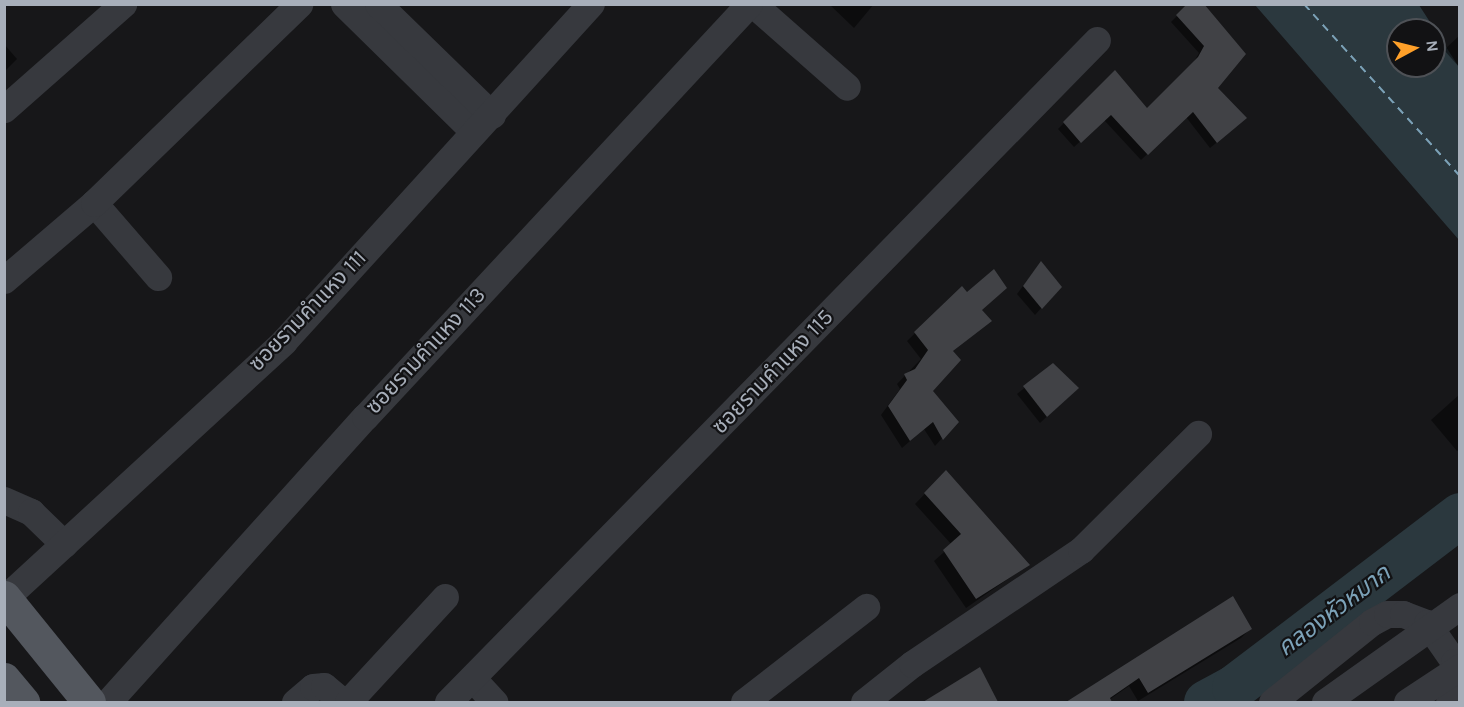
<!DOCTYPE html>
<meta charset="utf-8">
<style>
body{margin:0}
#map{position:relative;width:1464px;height:707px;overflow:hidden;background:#171719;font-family:Karla,"Noto Sans Thai",sans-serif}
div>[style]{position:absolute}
.water>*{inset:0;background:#2b383e}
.shadow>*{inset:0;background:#0007}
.river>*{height:45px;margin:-22.5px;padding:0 22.5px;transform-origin:22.5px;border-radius:22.5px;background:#2b383e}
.ferry>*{height:1.5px;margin-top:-0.75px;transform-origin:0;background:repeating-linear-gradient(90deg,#7ca2b8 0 8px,transparent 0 14px)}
.building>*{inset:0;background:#414246}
.minor>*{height:27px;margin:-13.5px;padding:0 13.5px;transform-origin:13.5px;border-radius:13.5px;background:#37393e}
.major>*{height:33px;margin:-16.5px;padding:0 16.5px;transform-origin:16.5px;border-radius:16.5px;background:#53575e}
.minor-bridge>*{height:27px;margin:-13.5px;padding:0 13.5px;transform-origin:13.5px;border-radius:13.5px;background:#37393e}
span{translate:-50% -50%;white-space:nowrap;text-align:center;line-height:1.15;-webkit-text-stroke:4.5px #121214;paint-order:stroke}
.street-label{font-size:22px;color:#a8afba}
.water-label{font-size:24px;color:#7ca2b8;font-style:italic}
.frame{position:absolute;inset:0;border:6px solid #a8afba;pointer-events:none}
.north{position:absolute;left:1386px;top:18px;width:60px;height:60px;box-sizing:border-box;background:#121214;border:2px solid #4e5156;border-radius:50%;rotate:83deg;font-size:16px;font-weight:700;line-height:24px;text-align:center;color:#a8afba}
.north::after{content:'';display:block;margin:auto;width:21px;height:27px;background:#ffa029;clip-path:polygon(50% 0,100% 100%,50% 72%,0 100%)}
</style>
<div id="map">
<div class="water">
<div style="clip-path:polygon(evenodd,1255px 5px,1419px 5px,1459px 67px,1459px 240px,1255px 5px,1398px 30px,1434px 30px,1434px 66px,1398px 66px,1398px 30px)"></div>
</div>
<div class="shadow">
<div style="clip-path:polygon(829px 4px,874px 4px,854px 28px)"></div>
<div style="clip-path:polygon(1189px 4px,1203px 4px,1216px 88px,1239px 124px,1210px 148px,1186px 117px,1141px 160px,1104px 120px,1074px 147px,1058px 129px,1115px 72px,1147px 110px,1192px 65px,1199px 53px,1171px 22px)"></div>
<div style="clip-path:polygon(1460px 35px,1460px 68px,1444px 50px)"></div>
<div style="clip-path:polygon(4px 44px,17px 59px,4px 72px)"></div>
<div style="clip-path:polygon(1035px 270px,1060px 287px,1035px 315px,1017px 294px)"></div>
<div style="clip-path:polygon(962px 288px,990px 321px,952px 352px,931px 391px,957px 422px,935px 446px,924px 429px,902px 448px,881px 415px,900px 389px,897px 384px,921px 359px,907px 341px)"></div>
<div style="clip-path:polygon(1053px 365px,1071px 394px,1040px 423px,1017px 394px)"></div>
<div style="clip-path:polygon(1460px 394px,1460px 449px,1457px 451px,1431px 420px)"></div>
<div style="clip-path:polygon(946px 472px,1028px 565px,966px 608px,934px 561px,952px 545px,915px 504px)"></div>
<div style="clip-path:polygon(1233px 598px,1250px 629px,1241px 638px,1138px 701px,1129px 686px,1106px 702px,1069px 702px)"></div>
<div style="clip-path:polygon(980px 669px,996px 702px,932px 702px,941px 693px)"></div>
</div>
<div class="river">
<div style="left:1206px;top:702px;width:32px;rotate:-28deg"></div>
<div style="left:1234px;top:687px;width:284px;rotate:-37.3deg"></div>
</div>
<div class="ferry">
<div style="left:1304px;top:4px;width:232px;rotate:47.8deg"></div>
</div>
<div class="building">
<div style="clip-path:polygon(1187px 4px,1204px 4px,1246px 54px,1218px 88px,1247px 118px,1217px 143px,1193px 112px,1148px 155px,1111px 115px,1081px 143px,1063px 122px,1115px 70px,1147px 108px,1198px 57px,1204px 46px,1176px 15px)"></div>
<div style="clip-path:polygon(1041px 261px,1062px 287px,1042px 309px,1023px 286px)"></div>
<div style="clip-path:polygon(994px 269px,1007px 288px,982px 310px,992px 321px,953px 351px,961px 360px,933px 391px,959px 422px,943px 440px,933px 422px,910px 441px,888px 406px,907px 380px,904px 374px,915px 369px,928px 350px,914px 332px,962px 286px,967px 292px)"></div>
<div style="clip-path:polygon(1053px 363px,1079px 388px,1047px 417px,1023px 386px)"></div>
<div style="clip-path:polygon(946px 470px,1030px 565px,976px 599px,943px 550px,961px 534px,924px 493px)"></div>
<div style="clip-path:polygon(1233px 596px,1252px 629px,1148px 693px,1139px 678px,1110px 698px,1112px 702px,1066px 702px)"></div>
<div style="clip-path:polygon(980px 667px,998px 702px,923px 702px)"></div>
</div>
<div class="minor">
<div style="left:344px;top:4px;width:171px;rotate:44.5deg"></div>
<div style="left:378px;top:4px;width:159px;rotate:44.2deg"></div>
<div style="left:753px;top:4px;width:125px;rotate:41.4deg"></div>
<div style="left:4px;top:109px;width:159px;rotate:-41.4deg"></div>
<div style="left:94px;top:203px;width:98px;rotate:49.1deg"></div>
<div style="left:4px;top:280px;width:118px;rotate:-40.5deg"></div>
<div style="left:94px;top:203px;width:286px;rotate:-44.1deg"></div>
<div style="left:4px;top:500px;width:30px;rotate:24deg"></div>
<div style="left:31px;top:512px;width:46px;rotate:44.1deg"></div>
<div style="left:5px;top:598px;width:379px;rotate:-42.6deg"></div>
<div style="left:284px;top:341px;width:456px;rotate:-47.7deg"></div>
<div style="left:472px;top:678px;width:33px;rotate:47deg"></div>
<div style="left:108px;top:702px;width:384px;rotate:-48deg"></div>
<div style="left:365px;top:417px;width:564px;rotate:-47.08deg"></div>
<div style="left:295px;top:702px;width:23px;rotate:-40deg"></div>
<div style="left:313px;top:687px;width:11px;rotate:-5deg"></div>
<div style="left:324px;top:686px;width:25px;rotate:40deg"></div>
<div style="left:348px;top:702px;width:143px;rotate:-47.3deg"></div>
<div style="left:448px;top:702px;width:927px;rotate:-45.57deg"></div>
<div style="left:744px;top:702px;width:155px;rotate:-37.9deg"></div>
<div style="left:864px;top:702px;width:61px;rotate:-38.4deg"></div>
<div style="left:912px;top:664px;width:204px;rotate:-34deg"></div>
<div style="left:1081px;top:550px;width:165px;rotate:-44.8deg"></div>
<div style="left:1272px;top:702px;width:128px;rotate:-38.7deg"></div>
<div style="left:1372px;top:622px;width:17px;rotate:-28deg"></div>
<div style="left:1387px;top:614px;width:16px"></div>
<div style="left:1403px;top:614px;width:26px;rotate:21deg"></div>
<div style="left:1427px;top:623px;width:47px;rotate:55.3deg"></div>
<div style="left:1454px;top:662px;width:18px;rotate:87deg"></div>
<div style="left:1455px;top:680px;width:23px;rotate:105deg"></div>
</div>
<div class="major">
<div style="left:4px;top:597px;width:135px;rotate:51deg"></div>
<div style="left:4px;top:679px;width:30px;rotate:50deg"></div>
</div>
<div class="minor-bridge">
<div style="left:1325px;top:702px;width:166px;rotate:-35.4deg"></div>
<div style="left:1407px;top:702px;width:64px;rotate:-33.4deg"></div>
</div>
<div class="street-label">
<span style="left:308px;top:311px;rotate:-46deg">ซอยรามคำแหง 111</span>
<span style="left:426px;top:351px;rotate:-47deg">ซอยรามคำแหง 113</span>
<span style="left:773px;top:372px;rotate:-46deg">ซอยรามคำแหง 115</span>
</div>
<div class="water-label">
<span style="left:1334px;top:611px;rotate:-37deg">คลองหัวหมาก</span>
</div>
<div class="frame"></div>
<div class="north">N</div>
</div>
